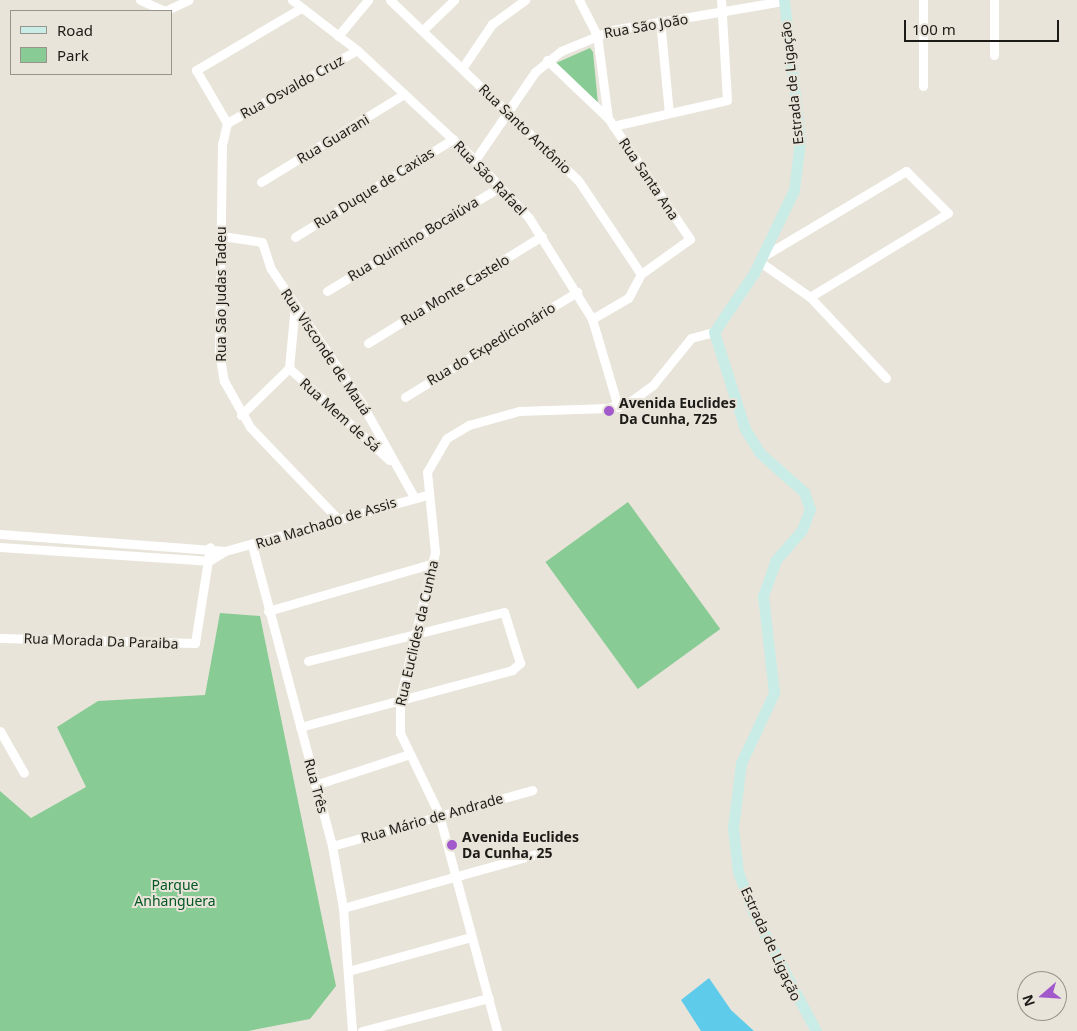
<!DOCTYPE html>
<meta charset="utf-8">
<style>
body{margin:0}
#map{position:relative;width:1077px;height:1031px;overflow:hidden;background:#e8e4d9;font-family:"Noto Sans",sans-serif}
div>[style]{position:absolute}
.green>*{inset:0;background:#88cb94;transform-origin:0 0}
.water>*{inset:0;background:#5fcbea}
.minor>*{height:9px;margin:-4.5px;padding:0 4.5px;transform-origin:4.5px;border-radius:4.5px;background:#fff}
.secondary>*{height:11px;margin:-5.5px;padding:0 5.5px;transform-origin:5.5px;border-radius:5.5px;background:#c9ece7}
.dots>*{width:14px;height:14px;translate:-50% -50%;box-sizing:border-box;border:2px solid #e8e4d9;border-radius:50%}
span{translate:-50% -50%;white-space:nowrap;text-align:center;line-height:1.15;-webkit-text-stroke:4px #e8e4d9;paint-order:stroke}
.street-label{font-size:14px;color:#1d1b17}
.poi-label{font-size:14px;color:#1d1b17;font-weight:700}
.left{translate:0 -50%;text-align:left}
.park-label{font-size:14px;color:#035723}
.legend{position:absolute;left:10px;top:10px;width:162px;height:65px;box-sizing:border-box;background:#e8e4d9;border:1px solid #97948b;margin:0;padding:6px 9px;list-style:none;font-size:15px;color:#1d1b17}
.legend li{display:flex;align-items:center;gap:10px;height:25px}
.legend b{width:25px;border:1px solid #97948b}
.north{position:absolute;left:1017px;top:971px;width:50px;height:50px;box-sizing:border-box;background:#e8e4d9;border:1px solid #97948b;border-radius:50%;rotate:251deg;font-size:14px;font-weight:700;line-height:20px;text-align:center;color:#1d1b17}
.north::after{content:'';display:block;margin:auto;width:18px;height:22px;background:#a159cc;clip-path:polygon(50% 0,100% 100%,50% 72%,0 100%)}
.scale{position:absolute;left:904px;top:20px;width:155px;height:22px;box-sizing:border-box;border:2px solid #1d1b17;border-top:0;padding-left:6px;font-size:15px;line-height:18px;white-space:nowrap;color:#1d1b17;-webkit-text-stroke:4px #e8e4d9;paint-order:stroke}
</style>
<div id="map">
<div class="green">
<div style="clip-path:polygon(590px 48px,593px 52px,598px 104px,556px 63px)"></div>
<div style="left:628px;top:502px;width:157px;height:102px;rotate:54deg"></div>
<div style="clip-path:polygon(220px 613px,260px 616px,336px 986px,310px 1019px,248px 1031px,0 1031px,0 791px,31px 818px,86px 787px,57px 727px,98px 701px,205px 695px)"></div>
</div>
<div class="water">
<div style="clip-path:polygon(709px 978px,731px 1010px,754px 1031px,701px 1031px,681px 1000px)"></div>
</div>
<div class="minor">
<div style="left:140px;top:0;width:27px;rotate:24deg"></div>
<div style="left:165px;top:11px;width:26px;rotate:-25deg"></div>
<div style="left:292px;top:0;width:82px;rotate:37.6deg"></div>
<div style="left:357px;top:50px;width:161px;rotate:43deg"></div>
<div style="left:475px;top:160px;width:79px;rotate:47deg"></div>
<div style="left:529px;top:218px;width:119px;rotate:58deg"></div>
<div style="left:592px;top:319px;width:92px;rotate:73.5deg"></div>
<div style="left:390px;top:0;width:260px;rotate:43.8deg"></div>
<div style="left:578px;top:180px;width:113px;rotate:56.2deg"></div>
<div style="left:579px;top:0;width:39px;rotate:63deg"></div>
<div style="left:597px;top:35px;width:84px;rotate:82.5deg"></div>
<div style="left:994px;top:0;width:55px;rotate:90deg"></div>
<div style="left:301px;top:8px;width:122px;rotate:149.4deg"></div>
<div style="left:196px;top:70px;width:61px;rotate:59.7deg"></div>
<div style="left:227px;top:123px;width:22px;rotate:103deg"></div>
<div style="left:222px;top:144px;width:207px;rotate:90.8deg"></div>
<div style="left:219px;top:351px;width:30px;rotate:81deg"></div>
<div style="left:224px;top:381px;width:53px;rotate:60.5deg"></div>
<div style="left:250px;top:427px;width:124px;rotate:46.3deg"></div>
<div style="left:660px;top:20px;width:93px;rotate:84.5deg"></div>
<div style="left:424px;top:29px;width:42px;rotate:-44deg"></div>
<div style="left:338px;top:36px;width:47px;rotate:-50.2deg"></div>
<div style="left:547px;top:60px;width:84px;rotate:43.6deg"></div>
<div style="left:608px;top:118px;width:146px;rotate:55.9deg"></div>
<div style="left:690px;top:239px;width:60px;rotate:144.5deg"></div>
<div style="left:641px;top:274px;width:27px;rotate:118deg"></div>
<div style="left:628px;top:298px;width:42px;rotate:149.7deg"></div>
<div style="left:463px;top:67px;width:52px;rotate:-56deg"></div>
<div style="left:492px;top:24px;width:41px;rotate:-36deg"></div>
<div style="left:923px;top:86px;width:86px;rotate:-90deg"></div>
<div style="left:227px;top:123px;width:149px;rotate:-29.3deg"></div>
<div style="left:613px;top:126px;width:117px;rotate:-12.8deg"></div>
<div style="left:727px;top:100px;width:100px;rotate:-93.4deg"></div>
<div style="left:475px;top:160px;width:107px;rotate:-55.7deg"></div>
<div style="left:535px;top:72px;width:33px;rotate:-39deg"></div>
<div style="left:561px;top:51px;width:55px;rotate:-22.4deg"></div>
<div style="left:612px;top:30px;width:173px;rotate:-9.6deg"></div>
<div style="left:261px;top:182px;width:168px;rotate:-31.6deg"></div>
<div style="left:222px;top:236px;width:40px;rotate:8.5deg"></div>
<div style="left:262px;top:242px;width:28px;rotate:72deg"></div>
<div style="left:271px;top:269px;width:163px;rotate:56deg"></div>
<div style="left:362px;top:404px;width:107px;rotate:60.8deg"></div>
<div style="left:295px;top:237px;width:186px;rotate:-31.8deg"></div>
<div style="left:762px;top:257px;width:168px;rotate:-30.8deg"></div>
<div style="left:906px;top:171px;width:59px;rotate:45deg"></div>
<div style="left:948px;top:213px;width:162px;rotate:148.7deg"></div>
<div style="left:810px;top:297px;width:111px;rotate:46.8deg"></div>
<div style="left:760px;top:262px;width:61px;rotate:35deg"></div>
<div style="left:327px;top:291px;width:202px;rotate:-31deg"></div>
<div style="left:295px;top:305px;width:63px;rotate:95.4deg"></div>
<div style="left:289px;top:368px;width:136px;rotate:42.6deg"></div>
<div style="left:368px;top:343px;width:204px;rotate:-31.6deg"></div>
<div style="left:405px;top:397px;width:202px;rotate:-31.4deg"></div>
<div style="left:241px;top:415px;width:67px;rotate:-44.4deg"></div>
<div style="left:0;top:534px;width:226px;rotate:4.3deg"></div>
<div style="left:252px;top:545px;width:311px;rotate:75.1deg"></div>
<div style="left:332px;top:846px;width:63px;rotate:79.9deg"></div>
<div style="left:343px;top:908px;width:123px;rotate:85.8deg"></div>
<div style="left:0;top:547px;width:209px;rotate:3.8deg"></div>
<div style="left:209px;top:561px;width:19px;rotate:-32deg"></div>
<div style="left:225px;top:551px;width:210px;rotate:-15.5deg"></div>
<div style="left:268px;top:611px;width:173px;rotate:-16.1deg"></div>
<div style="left:0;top:638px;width:195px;rotate:1.5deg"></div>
<div style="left:195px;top:643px;width:97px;rotate:-81.1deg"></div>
<div style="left:300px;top:727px;width:220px;rotate:-15deg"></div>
<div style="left:512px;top:670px;width:11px;rotate:-41deg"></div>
<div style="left:520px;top:663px;width:53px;rotate:-107.4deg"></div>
<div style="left:504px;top:612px;width:202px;rotate:166deg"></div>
<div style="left:0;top:731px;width:48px;rotate:60.3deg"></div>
<div style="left:315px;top:785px;width:97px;rotate:-18.1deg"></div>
<div style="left:332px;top:846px;width:208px;rotate:-15.6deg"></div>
<div style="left:343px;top:908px;width:209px;rotate:-15.6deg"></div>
<div style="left:348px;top:971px;width:128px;rotate:-15.5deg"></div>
<div style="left:362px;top:1031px;width:131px;rotate:-14.6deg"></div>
<div style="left:497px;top:1031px;width:225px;rotate:-105deg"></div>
<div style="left:439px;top:814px;width:90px;rotate:-115.7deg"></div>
<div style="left:400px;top:733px;width:34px;rotate:-90deg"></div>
<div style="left:400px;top:699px;width:151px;rotate:-76.6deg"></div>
<div style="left:435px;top:552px;width:80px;rotate:-95.7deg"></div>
<div style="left:427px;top:472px;width:39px;rotate:-60deg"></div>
<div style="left:447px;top:438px;width:26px;rotate:-31deg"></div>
<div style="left:469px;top:425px;width:52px;rotate:-15.6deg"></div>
<div style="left:519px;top:411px;width:88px;rotate:-2deg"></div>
<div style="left:607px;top:408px;width:25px;rotate:-16deg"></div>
<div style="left:631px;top:401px;width:27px;rotate:-36deg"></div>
<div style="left:653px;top:385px;width:60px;rotate:-51deg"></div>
<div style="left:691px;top:338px;width:24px;rotate:-15deg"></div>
</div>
<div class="secondary">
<div style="left:784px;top:0;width:141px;rotate:83.5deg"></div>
<div style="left:800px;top:140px;width:50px;rotate:96.8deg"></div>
<div style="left:794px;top:190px;width:92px;rotate:115.7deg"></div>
<div style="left:754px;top:273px;width:71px;rotate:124.1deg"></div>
<div style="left:714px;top:332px;width:102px;rotate:72.3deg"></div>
<div style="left:745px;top:429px;width:28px;rotate:58deg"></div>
<div style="left:760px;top:453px;width:59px;rotate:41.6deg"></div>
<div style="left:804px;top:492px;width:18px;rotate:71deg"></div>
<div style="left:810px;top:509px;width:22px;rotate:111deg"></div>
<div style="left:802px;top:530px;width:40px;rotate:131deg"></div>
<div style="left:776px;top:560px;width:38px;rotate:110deg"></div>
<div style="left:763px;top:596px;width:98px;rotate:83.5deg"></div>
<div style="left:774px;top:693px;width:77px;rotate:115.2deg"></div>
<div style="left:741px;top:763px;width:65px;rotate:97deg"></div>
<div style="left:733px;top:828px;width:44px;rotate:83.5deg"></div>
<div style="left:738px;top:872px;width:43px;rotate:69.4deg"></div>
<div style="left:753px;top:912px;width:135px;rotate:62.1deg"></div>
</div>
<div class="dots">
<div style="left:609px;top:411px;background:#a159cc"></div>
<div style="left:452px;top:845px;background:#a159cc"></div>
</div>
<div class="street-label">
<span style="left:646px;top:26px;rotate:-10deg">Rua São João</span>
<span style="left:792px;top:83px;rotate:-96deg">Estrada de Ligação</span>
<span style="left:292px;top:87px;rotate:-29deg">Rua Osvaldo Cruz</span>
<span style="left:525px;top:129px;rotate:44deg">Rua Santo Antônio</span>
<span style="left:333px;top:139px;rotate:-31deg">Rua Guarani</span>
<span style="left:490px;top:178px;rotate:46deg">Rua São Rafael</span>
<span style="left:649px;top:179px;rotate:56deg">Rua Santa Ana</span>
<span style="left:374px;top:188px;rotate:-32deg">Rua Duque de Caxias</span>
<span style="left:413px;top:239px;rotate:-31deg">Rua Quintino Bocaiúva</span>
<span style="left:455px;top:290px;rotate:-31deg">Rua Monte Castelo</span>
<span style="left:221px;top:294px;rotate:-90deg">Rua São Judas Tadeu</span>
<span style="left:491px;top:344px;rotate:-31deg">Rua do Expedicionário</span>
<span style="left:326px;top:352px;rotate:56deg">Rua Visconde de Mauá</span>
<span style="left:340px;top:415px;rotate:42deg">Rua Mem de Sá</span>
<span style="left:326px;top:523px;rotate:-17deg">Rua Machado de Assis</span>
<span style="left:417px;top:633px;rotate:-77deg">Rua Euclides da Cunha</span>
<span style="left:101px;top:641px;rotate:2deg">Rua Morada Da Paraiba</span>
<span style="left:316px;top:786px;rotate:75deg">Rua Três</span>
<span style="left:432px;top:818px;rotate:-16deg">Rua Mário de Andrade</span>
<span style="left:771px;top:944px;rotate:65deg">Estrada de Ligação</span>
</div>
<div class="poi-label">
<span class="left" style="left:619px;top:411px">Avenida Euclides<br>Da Cunha, 725</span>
<span class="left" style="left:462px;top:845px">Avenida Euclides<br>Da Cunha, 25</span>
</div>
<div class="park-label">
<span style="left:175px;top:893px">Parque<br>Anhanguera</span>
</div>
<ul class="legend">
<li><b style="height:6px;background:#c9ece7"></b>Road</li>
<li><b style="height:14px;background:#88cb94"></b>Park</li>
</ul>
<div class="north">N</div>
<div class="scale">100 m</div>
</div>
